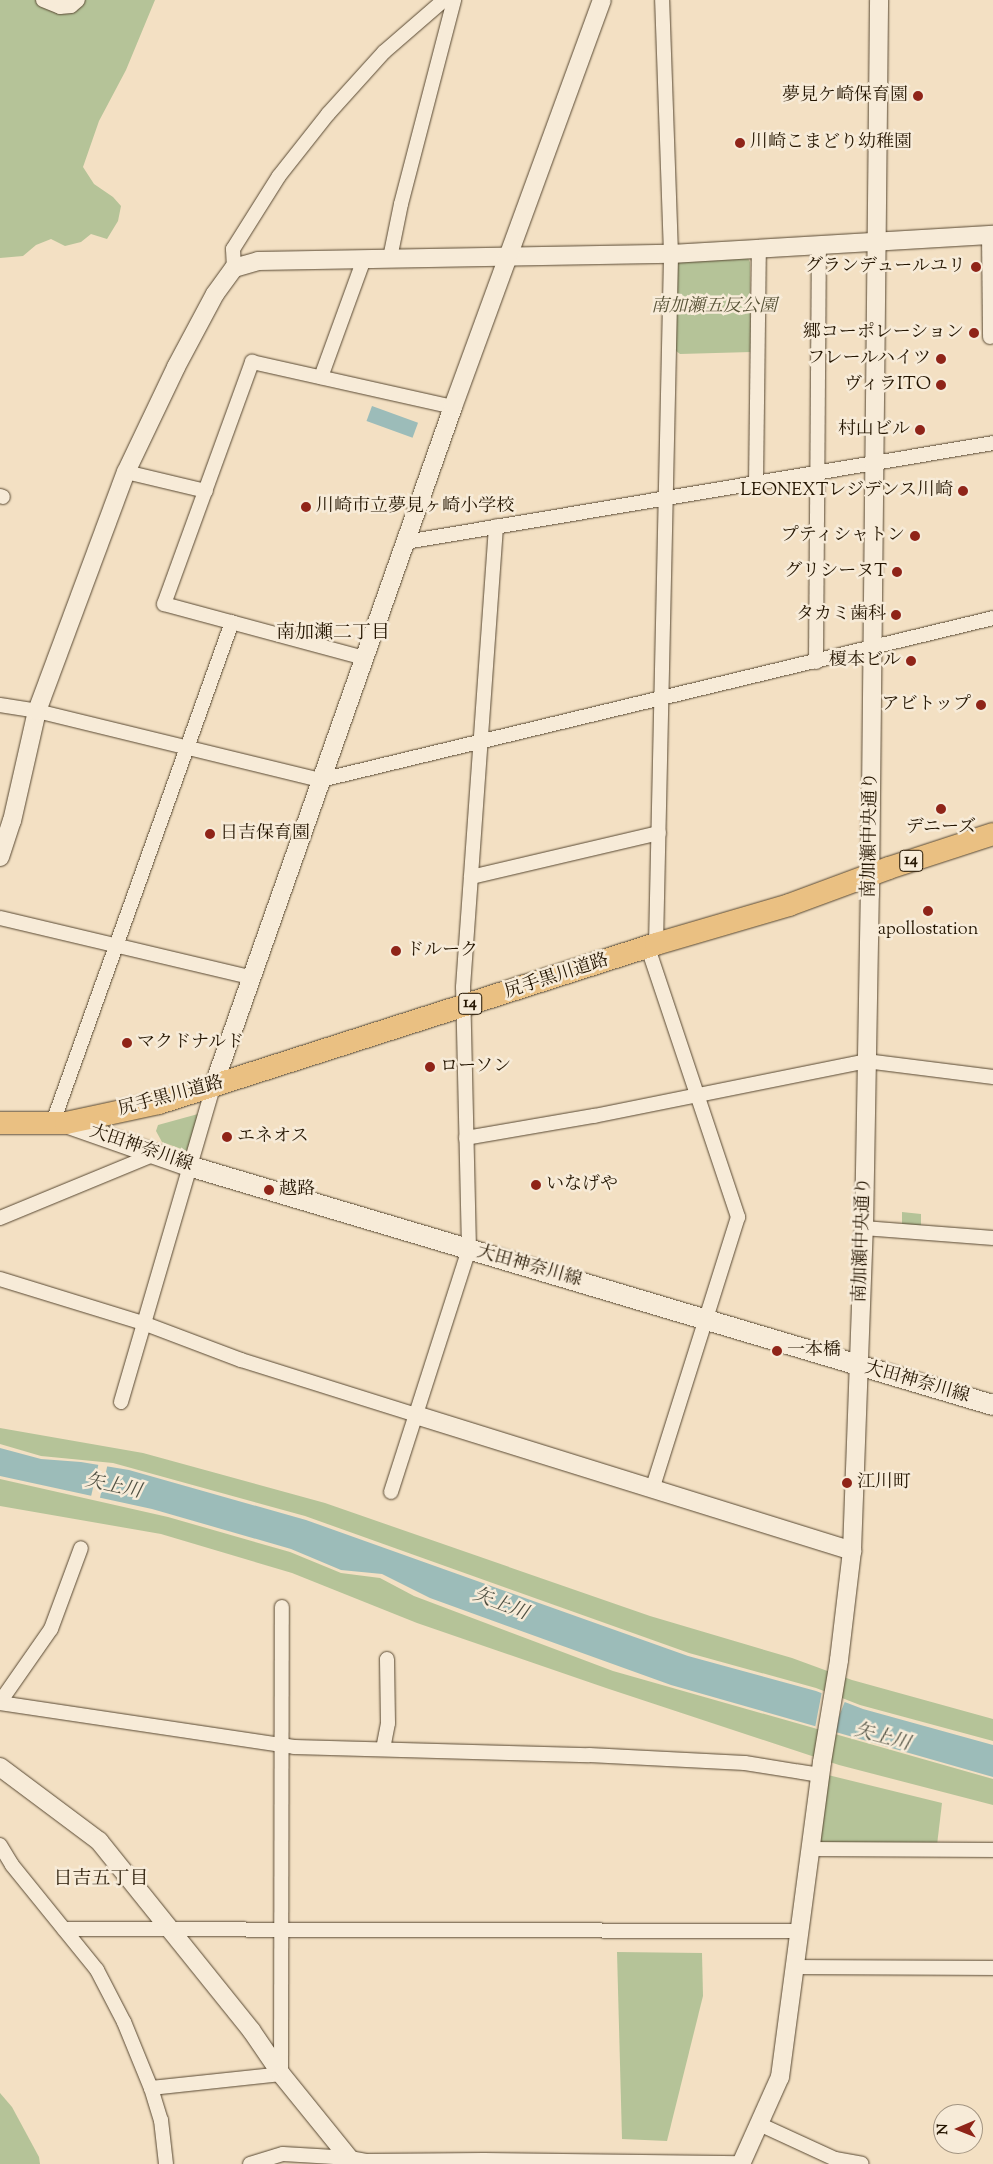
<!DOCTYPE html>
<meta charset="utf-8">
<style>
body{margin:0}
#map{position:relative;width:993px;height:2164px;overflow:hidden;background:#f3e0c3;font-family:"Sorts Mill Goudy","Noto Serif JP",serif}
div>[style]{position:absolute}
.green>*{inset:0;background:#b5c398}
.water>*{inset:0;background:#9cbcb9;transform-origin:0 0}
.pier>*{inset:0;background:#f3e0c3;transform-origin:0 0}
.roads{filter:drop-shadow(0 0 1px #584832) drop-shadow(0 0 1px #584832)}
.minor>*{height:14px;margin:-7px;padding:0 7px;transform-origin:7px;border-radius:7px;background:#f7ebd8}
.tertiary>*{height:18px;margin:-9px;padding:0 9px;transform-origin:9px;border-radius:9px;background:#f7ebd8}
.secondary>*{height:20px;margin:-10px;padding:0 10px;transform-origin:10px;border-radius:10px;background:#f7ebd8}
.primary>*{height:22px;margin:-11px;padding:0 11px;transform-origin:11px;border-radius:11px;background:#eac082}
.dots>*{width:14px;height:14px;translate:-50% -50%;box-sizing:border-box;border:2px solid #f7ebd8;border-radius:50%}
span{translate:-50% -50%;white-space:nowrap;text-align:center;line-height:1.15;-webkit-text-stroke:5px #f7ebd8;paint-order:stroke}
.shield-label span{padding:1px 4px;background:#f7ebd8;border:1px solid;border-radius:4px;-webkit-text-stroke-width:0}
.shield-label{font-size:16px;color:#241501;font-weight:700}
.poi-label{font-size:18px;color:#241501}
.right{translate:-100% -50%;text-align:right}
.left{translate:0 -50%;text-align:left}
.park-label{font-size:18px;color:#575236;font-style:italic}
.street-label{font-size:18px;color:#241501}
.neighbourhood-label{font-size:19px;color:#241501}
.water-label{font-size:19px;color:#4e4f41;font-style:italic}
.north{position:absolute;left:933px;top:2104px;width:50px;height:50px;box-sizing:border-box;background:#f7ebd8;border:1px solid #a39582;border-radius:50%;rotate:269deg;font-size:14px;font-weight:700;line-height:20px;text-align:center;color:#241501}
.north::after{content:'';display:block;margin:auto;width:18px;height:22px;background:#8f2418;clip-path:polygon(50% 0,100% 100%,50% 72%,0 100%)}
</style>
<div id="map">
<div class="green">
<div style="clip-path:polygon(0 0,155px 0,126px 70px,99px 121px,83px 167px,94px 184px,113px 197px,121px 206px,118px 221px,107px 239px,91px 234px,81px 242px,65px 246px,51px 239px,36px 245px,23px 256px,0 258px)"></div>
<div style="clip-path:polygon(748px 258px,750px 262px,751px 352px,680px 354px,676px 351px,677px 263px,680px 260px)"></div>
<div style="clip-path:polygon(198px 1114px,187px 1151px,162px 1142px,156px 1131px,158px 1125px)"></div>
<div style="clip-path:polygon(902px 1212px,921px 1214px,921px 1227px,902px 1226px)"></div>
<div style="clip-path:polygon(0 1428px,143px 1453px,325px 1503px,650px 1616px,792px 1658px,852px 1680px,993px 1719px,993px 1741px,860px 1705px,816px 1688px,689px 1653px,305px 1516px,113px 1463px,41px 1456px,0 1444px)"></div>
<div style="clip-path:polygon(0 1479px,168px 1517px,290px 1552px,341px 1573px,380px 1578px,414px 1596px,613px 1671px,993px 1779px,993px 1805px,839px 1765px,606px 1688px,417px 1623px,292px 1573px,161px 1534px,0 1506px)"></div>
<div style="clip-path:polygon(828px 1775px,942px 1803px,937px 1845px,819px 1846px)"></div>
<div style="clip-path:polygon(617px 1952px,702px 1953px,703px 1996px,667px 2141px,622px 2139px)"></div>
<div style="clip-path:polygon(0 2093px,12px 2107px,39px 2157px,40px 2164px,0 2164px)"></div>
</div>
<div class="water">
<div style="left:372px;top:406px;width:49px;height:16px;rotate:20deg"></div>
<div style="clip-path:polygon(0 1448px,41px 1459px,81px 1462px,129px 1470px,306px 1520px,688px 1656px,816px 1691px,863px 1709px,993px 1745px,993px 1777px,671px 1685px,430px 1598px,382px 1574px,341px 1570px,291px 1549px,152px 1509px,0 1476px)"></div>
</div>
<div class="pier">
<div style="left:99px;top:1462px;width:9px;height:37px;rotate:13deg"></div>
<div style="clip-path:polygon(822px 1691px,840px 1698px,833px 1734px,815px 1728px)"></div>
<div style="left:841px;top:1698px;width:5px;height:37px;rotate:22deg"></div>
</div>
<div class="roads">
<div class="minor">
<div style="left:43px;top:0;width:18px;rotate:22deg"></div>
<div style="left:60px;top:7px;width:11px;rotate:-5deg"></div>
<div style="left:71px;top:6px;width:9px;rotate:-41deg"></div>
<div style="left:989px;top:235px;width:102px;rotate:89.4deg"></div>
<div style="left:390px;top:258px;width:55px;rotate:-78.5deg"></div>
<div style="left:401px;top:204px;width:211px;rotate:-75.4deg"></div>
<div style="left:234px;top:268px;width:19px;rotate:-93deg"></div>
<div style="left:233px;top:249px;width:86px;rotate:-57.8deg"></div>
<div style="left:279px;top:176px;width:79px;rotate:-51.7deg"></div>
<div style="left:328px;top:114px;width:84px;rotate:-47.9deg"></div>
<div style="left:384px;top:52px;width:79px;rotate:-40.9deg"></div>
<div style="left:321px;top:377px;width:126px;rotate:-70deg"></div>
<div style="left:126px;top:472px;width:82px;rotate:13.4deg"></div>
<div style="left:756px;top:484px;width:234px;rotate:-89.3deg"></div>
<div style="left:0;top:496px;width:3px;rotate:18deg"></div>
<div style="left:406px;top:542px;width:595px;rotate:-9.57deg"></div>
<div style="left:364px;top:658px;width:207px;rotate:-164.9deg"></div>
<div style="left:164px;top:604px;width:258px;rotate:-70deg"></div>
<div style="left:252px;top:362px;width:206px;rotate:12.6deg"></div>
<div style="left:816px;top:662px;width:417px;rotate:-89.6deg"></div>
<div style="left:0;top:705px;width:37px;rotate:9deg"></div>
<div style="left:37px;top:711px;width:292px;rotate:13.7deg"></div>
<div style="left:321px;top:780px;width:691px;rotate:-13.55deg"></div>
<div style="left:471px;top:877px;width:193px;rotate:-13.2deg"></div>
<div style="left:0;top:918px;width:257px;rotate:13.3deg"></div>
<div style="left:656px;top:944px;width:690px;rotate:-88.75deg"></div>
<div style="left:671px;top:254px;width:254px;rotate:-92deg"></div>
<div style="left:648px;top:948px;width:284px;rotate:71.5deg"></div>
<div style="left:738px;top:1217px;width:285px;rotate:107.5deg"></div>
<div style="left:53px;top:1122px;width:531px;rotate:-70.3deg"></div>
<div style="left:466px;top:1138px;width:130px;rotate:-9.8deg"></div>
<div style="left:594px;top:1116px;width:278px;rotate:-11.4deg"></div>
<div style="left:866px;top:1061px;width:128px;rotate:7.2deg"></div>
<div style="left:0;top:1218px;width:165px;rotate:-22.4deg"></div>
<div style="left:864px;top:1228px;width:129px;rotate:4.4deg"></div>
<div style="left:0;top:1279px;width:150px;rotate:17.1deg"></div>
<div style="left:143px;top:1323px;width:105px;rotate:20.7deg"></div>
<div style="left:241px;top:1360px;width:183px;rotate:17.4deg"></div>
<div style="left:121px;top:1402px;width:328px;rotate:-73.7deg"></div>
<div style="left:391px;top:1492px;width:255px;rotate:-72.2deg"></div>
<div style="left:469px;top:1249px;width:262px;rotate:-91.3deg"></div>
<div style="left:463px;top:987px;width:462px;rotate:-85.9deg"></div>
<div style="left:0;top:1702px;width:89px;rotate:-55.1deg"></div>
<div style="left:51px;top:1629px;width:86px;rotate:-69.7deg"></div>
<div style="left:0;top:1703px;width:297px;rotate:8.5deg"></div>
<div style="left:294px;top:1747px;width:295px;rotate:1.6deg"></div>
<div style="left:589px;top:1755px;width:156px;rotate:2.9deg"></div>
<div style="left:745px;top:1763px;width:76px;rotate:9.1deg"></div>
<div style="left:383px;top:1749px;width:26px;rotate:-79deg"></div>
<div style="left:388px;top:1723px;width:64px;rotate:-90.9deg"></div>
<div style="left:0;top:1845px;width:23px;rotate:59deg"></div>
<div style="left:12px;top:1865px;width:135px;rotate:51deg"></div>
<div style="left:97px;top:1970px;width:59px;rotate:62.6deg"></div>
<div style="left:124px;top:2022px;width:71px;rotate:67.8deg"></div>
<div style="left:151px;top:2088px;width:34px;rotate:73deg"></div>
<div style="left:161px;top:2120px;width:44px;rotate:83.5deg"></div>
<div style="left:812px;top:1849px;width:181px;rotate:0.3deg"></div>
<div style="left:64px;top:1929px;width:736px;rotate:0.16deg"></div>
<div style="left:796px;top:1967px;width:197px;rotate:0.3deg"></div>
<div style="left:151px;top:2088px;width:131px;rotate:-6.1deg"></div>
<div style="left:281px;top:2074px;width:467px;rotate:-89.9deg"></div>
<div style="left:759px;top:2124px;width:84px;rotate:24.7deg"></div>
<div style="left:835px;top:2159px;width:27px;rotate:10deg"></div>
<div style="left:250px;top:2164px;width:34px;rotate:-17deg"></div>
<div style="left:283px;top:2154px;width:68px;rotate:3.4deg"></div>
<div style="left:351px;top:2158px;width:15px;rotate:11deg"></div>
<div style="left:366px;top:2161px;width:118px;rotate:-0.5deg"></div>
<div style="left:484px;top:2160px;width:258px;rotate:0.7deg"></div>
</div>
<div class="tertiary">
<div style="left:0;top:857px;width:38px;rotate:-72deg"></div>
<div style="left:12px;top:821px;width:113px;rotate:-77.2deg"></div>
<div style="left:37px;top:711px;width:255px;rotate:-69.6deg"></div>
<div style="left:126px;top:472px;width:116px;rotate:-64.5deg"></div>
<div style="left:176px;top:367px;width:83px;rotate:-61.9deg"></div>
<div style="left:215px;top:294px;width:32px;rotate:-54deg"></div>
<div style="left:234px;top:268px;width:25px;rotate:-16deg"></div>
<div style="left:258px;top:261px;width:413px;rotate:-1deg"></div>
<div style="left:671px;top:254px;width:323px;rotate:-3.4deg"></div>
<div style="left:213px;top:1087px;width:721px;rotate:-70.56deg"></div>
<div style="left:453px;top:407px;width:433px;rotate:-69.9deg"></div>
<div style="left:416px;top:1415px;width:457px;rotate:17.3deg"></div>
<div style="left:0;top:1767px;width:124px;rotate:36.8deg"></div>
<div style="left:99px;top:1841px;width:243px;rotate:51.2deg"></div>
<div style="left:251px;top:2030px;width:53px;rotate:55.7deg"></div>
<div style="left:281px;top:2074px;width:116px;rotate:51deg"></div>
<div style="left:741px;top:2164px;width:95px;rotate:-65.9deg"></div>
<div style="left:780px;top:2077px;width:318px;rotate:-82.4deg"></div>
<div style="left:822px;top:1762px;width:103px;rotate:-80.5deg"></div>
<div style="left:839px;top:1660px;width:110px;rotate:-83.2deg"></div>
<div style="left:852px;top:1551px;width:323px;rotate:-87.9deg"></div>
<div style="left:864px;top:1228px;width:333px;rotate:-89deg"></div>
<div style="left:870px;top:895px;width:895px;rotate:-89.42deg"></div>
</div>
<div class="secondary">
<div style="left:66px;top:1123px;width:130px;rotate:19.3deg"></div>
<div style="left:189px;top:1166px;width:839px;rotate:16.56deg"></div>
</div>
<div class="primary">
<div style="left:0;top:1123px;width:66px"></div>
<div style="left:66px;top:1123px;width:95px;rotate:-12.1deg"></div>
<div style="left:159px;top:1103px;width:522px;rotate:-17.74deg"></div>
<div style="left:656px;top:944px;width:139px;rotate:-16.3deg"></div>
<div style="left:789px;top:905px;width:107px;rotate:-20.3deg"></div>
<div style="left:889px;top:868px;width:109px;rotate:-18.1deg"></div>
</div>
</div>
<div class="dots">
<div style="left:918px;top:96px;background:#8f2418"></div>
<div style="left:740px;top:143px;background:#8f2418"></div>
<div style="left:976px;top:267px;background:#8f2418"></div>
<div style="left:974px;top:333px;background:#8f2418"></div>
<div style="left:941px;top:359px;background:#8f2418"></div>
<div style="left:941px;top:385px;background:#8f2418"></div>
<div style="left:920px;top:430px;background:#8f2418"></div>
<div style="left:963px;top:491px;background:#8f2418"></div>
<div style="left:306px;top:507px;background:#8f2418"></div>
<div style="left:915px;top:536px;background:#8f2418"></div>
<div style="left:897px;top:572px;background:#8f2418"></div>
<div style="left:896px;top:615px;background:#8f2418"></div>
<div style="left:911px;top:661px;background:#8f2418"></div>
<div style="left:981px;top:705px;background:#8f2418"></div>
<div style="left:941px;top:809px;background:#8f2418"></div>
<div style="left:210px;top:834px;background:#8f2418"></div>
<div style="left:928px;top:911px;background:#8f2418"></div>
<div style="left:396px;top:951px;background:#8f2418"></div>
<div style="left:127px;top:1043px;background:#8f2418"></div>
<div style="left:430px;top:1067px;background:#8f2418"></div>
<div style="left:227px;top:1137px;background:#8f2418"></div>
<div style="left:536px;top:1185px;background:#8f2418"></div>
<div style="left:269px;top:1190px;background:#8f2418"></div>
<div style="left:777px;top:1351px;background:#8f2418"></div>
<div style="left:847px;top:1483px;background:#8f2418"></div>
</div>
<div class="shield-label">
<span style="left:911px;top:861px">14</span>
<span style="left:470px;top:1004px">14</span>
</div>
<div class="poi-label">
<span class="right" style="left:908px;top:96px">夢見ケ崎保育園</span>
<span class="left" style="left:750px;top:143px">川崎こまどり幼稚園</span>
<span class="right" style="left:966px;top:267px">グランデュールユリ</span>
<span class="right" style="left:964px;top:333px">郷コーポレーション</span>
<span class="right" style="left:931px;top:359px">フレールハイツ</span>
<span class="right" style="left:931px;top:385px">ヴィラITO</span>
<span class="right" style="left:910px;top:430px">村山ビル</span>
<span class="right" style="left:953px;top:491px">LEONEXTレジデンス川崎</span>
<span class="left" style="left:316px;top:507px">川崎市立夢見ヶ崎小学校</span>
<span class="right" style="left:905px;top:536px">プティシャトン</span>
<span class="right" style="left:887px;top:572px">グリシーヌT</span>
<span class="right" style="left:886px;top:615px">タカミ歯科</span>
<span class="right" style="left:901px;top:661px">榎本ビル</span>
<span class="right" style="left:971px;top:705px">アビトップ</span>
<span style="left:941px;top:828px">デニーズ</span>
<span class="left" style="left:220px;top:834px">日吉保育園</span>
<span style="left:928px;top:930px">apollostation</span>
<span class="left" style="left:406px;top:951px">ドルーク</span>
<span class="left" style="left:137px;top:1043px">マクドナルド</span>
<span class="left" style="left:440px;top:1067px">ローソン</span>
<span class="left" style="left:237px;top:1137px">エネオス</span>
<span class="left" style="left:546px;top:1185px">いなげや</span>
<span class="left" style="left:279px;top:1190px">越路</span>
<span class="left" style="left:787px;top:1351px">一本橋</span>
<span class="left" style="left:857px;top:1483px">江川町</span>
</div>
<div class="park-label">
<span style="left:714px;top:307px">南加瀬五反公園</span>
</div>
<div class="street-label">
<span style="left:871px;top:835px;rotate:-89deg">南加瀬中央通り</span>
<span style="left:557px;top:977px;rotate:-18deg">尻手黒川道路</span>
<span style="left:171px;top:1097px;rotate:-15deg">尻手黒川道路</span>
<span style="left:141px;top:1149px;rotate:19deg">大田神奈川線</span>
<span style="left:863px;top:1240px;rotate:-88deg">南加瀬中央通り</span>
<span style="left:529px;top:1267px;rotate:16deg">大田神奈川線</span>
<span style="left:917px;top:1383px;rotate:16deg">大田神奈川線</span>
</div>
<div class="neighbourhood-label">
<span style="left:333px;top:634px">南加瀬二丁目</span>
<span style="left:101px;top:1880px">日吉五丁目</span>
</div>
<div class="water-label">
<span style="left:113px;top:1487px;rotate:12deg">矢上川</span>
<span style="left:500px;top:1605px;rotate:21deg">矢上川</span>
<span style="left:882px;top:1738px;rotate:15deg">矢上川</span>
</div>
<div class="north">N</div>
</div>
